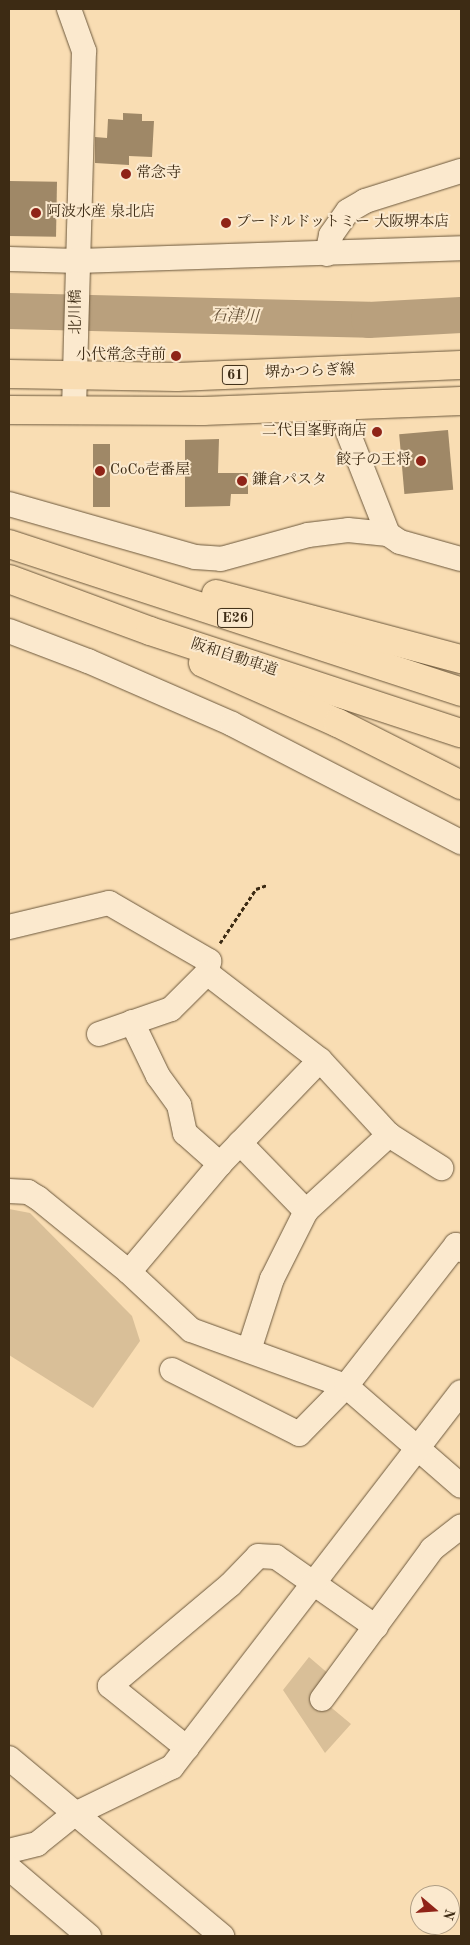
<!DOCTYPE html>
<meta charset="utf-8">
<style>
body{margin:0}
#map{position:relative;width:470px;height:1945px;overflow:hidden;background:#f9ddb3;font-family:"Old Standard TT","Noto Serif JP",serif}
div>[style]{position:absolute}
.green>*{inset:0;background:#d9bf98}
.river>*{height:36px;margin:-18px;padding:0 18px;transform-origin:18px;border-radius:18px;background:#b9a07d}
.building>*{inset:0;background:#9f8867;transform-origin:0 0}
.path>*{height:3px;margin-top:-1.5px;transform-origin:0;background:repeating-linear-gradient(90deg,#3d2b14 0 4px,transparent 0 6.5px)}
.roads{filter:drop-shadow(0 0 1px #6c583c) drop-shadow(0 0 1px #6c583c)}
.minor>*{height:24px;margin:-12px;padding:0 12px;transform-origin:12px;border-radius:12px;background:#fbe9ce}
.major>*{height:28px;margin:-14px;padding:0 14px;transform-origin:14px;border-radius:14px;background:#f9ddb3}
.highway>*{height:28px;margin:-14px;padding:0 14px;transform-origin:14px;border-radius:14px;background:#f9ddb3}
.dots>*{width:14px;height:14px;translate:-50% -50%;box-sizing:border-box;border:2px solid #fbe9ce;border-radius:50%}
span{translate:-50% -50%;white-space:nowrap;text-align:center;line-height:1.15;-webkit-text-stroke:4px #fbe9ce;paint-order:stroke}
.shield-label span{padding:1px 4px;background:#fbe9ce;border:1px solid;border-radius:4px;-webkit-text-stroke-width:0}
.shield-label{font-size:14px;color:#3d2b14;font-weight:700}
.poi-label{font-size:15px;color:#3d2b14}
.left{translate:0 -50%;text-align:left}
.right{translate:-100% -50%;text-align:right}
.street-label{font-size:15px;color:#3d2b14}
.water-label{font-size:16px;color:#624e34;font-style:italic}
.frame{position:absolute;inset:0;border:10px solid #3d2b14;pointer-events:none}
.north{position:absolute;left:410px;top:1885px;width:50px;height:50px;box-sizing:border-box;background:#fbe9ce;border:1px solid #af9d84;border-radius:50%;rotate:108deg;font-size:14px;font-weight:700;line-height:20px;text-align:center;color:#3d2b14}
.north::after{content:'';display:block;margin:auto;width:18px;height:22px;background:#8f2418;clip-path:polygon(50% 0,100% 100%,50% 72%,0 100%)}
</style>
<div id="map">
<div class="green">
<div style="clip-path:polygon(9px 1209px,30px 1213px,132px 1316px,140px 1341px,93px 1408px,9px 1355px)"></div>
<div style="clip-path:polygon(309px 1657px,330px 1675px,315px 1694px,351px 1724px,325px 1753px,283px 1690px)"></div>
</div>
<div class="river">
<div style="left:9px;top:311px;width:360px;rotate:1.4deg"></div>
<div style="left:369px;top:320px;width:92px;rotate:-3.1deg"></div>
</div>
<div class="building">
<div style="clip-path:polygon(123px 113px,142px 114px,142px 121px,154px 121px,152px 157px,129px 156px,129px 165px,95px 163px,95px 137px,107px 138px,108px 119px,123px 120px)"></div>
<div style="left:9px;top:181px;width:48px;height:55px;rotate:1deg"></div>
<div style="left:448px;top:430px;width:60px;height:49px;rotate:85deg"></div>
<div style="clip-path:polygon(219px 439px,218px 473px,248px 473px,248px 494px,231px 494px,230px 506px,185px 507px,185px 440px)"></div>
<div style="left:93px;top:444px;width:17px;height:63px"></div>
</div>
<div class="path">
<div style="left:220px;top:943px;width:65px;rotate:-56.3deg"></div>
<div style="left:256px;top:889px;width:12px;rotate:-20deg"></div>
</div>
<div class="roads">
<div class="minor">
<div style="left:69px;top:9px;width:45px;rotate:70.3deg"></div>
<div style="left:84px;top:51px;width:360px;rotate:91.6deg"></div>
<div style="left:327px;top:254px;width:19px;rotate:-78deg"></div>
<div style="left:331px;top:235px;width:29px;rotate:-55deg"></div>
<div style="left:348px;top:211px;width:20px;rotate:-30deg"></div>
<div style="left:365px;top:201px;width:101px;rotate:-17.4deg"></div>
<div style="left:9px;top:259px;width:69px;rotate:1.7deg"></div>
<div style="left:78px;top:261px;width:383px;rotate:-1.9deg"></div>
<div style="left:338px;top:407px;width:136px;rotate:68.5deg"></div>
<div style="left:388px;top:534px;width:14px;rotate:34deg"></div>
<div style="left:400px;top:542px;width:63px;rotate:15.6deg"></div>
<div style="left:9px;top:504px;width:193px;rotate:15.9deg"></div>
<div style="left:195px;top:557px;width:26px;rotate:4deg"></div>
<div style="left:221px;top:559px;width:90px;rotate:-15.4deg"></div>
<div style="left:308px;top:535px;width:40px;rotate:-7.1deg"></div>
<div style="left:348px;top:530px;width:40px;rotate:5.7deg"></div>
<div style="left:9px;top:631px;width:85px;rotate:20.8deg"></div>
<div style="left:88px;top:661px;width:157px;rotate:23.6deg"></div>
<div style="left:232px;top:724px;width:258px;rotate:27.3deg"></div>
<div style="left:9px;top:927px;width:103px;rotate:-13.5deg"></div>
<div style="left:109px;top:903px;width:116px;rotate:30.1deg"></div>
<div style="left:209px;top:961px;width:12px;rotate:99deg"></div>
<div style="left:207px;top:973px;width:143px;rotate:37.6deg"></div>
<div style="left:320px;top:1060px;width:102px;rotate:47.4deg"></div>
<div style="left:132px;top:1022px;width:60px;rotate:64.3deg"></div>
<div style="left:158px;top:1076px;width:36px;rotate:54deg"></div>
<div style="left:179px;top:1105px;width:29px;rotate:78deg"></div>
<div style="left:185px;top:1133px;width:47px;rotate:41.5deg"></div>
<div style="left:99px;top:1034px;width:76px;rotate:-19.1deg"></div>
<div style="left:171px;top:1009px;width:51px;rotate:-45deg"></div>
<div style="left:240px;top:1143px;width:95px;rotate:45.9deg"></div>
<div style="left:9px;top:1191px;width:19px;rotate:3deg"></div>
<div style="left:28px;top:1192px;width:12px;rotate:31deg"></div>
<div style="left:38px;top:1198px;width:117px;rotate:39.1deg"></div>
<div style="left:129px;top:1272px;width:85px;rotate:43.1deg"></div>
<div style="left:191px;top:1330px;width:165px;rotate:19.9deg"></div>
<div style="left:346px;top:1386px;width:152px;rotate:41deg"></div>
<div style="left:129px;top:1272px;width:141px;rotate:-49.9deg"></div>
<div style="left:220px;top:1164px;width:144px;rotate:-46.1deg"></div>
<div style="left:249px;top:1350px;width:75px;rotate:-72.1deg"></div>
<div style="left:272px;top:1279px;width:76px;rotate:-63.4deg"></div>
<div style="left:306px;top:1211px;width:113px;rotate:-42.5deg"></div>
<div style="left:389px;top:1135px;width:62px;rotate:32.4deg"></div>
<div style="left:172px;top:1370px;width:142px;rotate:26.7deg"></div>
<div style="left:299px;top:1434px;width:67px;rotate:-45.6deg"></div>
<div style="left:346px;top:1386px;width:179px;rotate:-52deg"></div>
<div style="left:456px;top:1245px;width:7px;rotate:45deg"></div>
<div style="left:322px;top:1699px;width:186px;rotate:-53.7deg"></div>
<div style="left:432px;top:1549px;width:37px;rotate:-38deg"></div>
<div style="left:187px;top:1748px;width:99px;rotate:-141.2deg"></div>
<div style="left:110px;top:1686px;width:157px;rotate:-40.1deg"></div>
<div style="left:230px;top:1585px;width:40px;rotate:-46deg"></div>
<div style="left:258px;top:1556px;width:18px;rotate:3deg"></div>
<div style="left:276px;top:1557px;width:122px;rotate:35deg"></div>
<div style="left:9px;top:1758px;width:278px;rotate:39.9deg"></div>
<div style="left:9px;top:1851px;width:29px;rotate:-14deg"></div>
<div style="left:37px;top:1844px;width:46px;rotate:-38.9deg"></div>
<div style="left:73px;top:1815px;width:110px;rotate:-25.9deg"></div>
<div style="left:172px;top:1767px;width:473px;rotate:-52.4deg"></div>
<div style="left:9px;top:1868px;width:105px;rotate:40.4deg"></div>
</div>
<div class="major">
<div style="left:9px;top:374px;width:168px;rotate:1deg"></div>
<div style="left:177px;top:377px;width:284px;rotate:-2.4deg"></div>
<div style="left:9px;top:410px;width:194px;rotate:0.3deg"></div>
<div style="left:203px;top:411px;width:258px;rotate:-2.2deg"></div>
</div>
<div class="highway">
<div style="left:9px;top:544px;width:476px;rotate:18.1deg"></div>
<div style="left:9px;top:579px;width:150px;rotate:20.2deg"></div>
<div style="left:150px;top:631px;width:327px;rotate:18.2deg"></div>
<div style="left:216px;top:594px;width:253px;rotate:14.9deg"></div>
<div style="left:203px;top:663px;width:148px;rotate:24deg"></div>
<div style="left:338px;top:723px;width:138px;rotate:26.8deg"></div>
</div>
</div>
<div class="dots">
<div style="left:126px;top:174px;background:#8f2418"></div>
<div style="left:36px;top:213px;background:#8f2418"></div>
<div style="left:226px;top:223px;background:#8f2418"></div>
<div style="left:176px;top:356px;background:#8f2418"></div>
<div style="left:377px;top:432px;background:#8f2418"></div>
<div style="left:421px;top:461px;background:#8f2418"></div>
<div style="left:100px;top:471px;background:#8f2418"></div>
<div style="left:242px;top:481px;background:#8f2418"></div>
</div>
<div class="shield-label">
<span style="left:235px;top:375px">61</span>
<span style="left:235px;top:618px">E26</span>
</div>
<div class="poi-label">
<span class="left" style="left:136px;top:174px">常念寺</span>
<span class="left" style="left:46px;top:213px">阿波水産 泉北店</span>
<span class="left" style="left:236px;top:223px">プードルドットミー 大阪堺本店</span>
<span class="right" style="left:166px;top:356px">小代常念寺前</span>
<span class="right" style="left:367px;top:432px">二代目峯野商店</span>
<span class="right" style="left:411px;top:461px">餃子の王将</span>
<span class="left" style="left:110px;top:471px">CoCo壱番屋</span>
<span class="left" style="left:252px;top:481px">鎌倉パスタ</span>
</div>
<div class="street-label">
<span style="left:77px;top:312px;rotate:-90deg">北川橋</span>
<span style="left:310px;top:372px;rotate:-2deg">堺かつらぎ線</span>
<span style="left:234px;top:658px;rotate:18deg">阪和自動車道</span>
</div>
<div class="water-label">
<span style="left:235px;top:317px;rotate:2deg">石津川</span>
</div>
<div class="frame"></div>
<div class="north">N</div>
</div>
